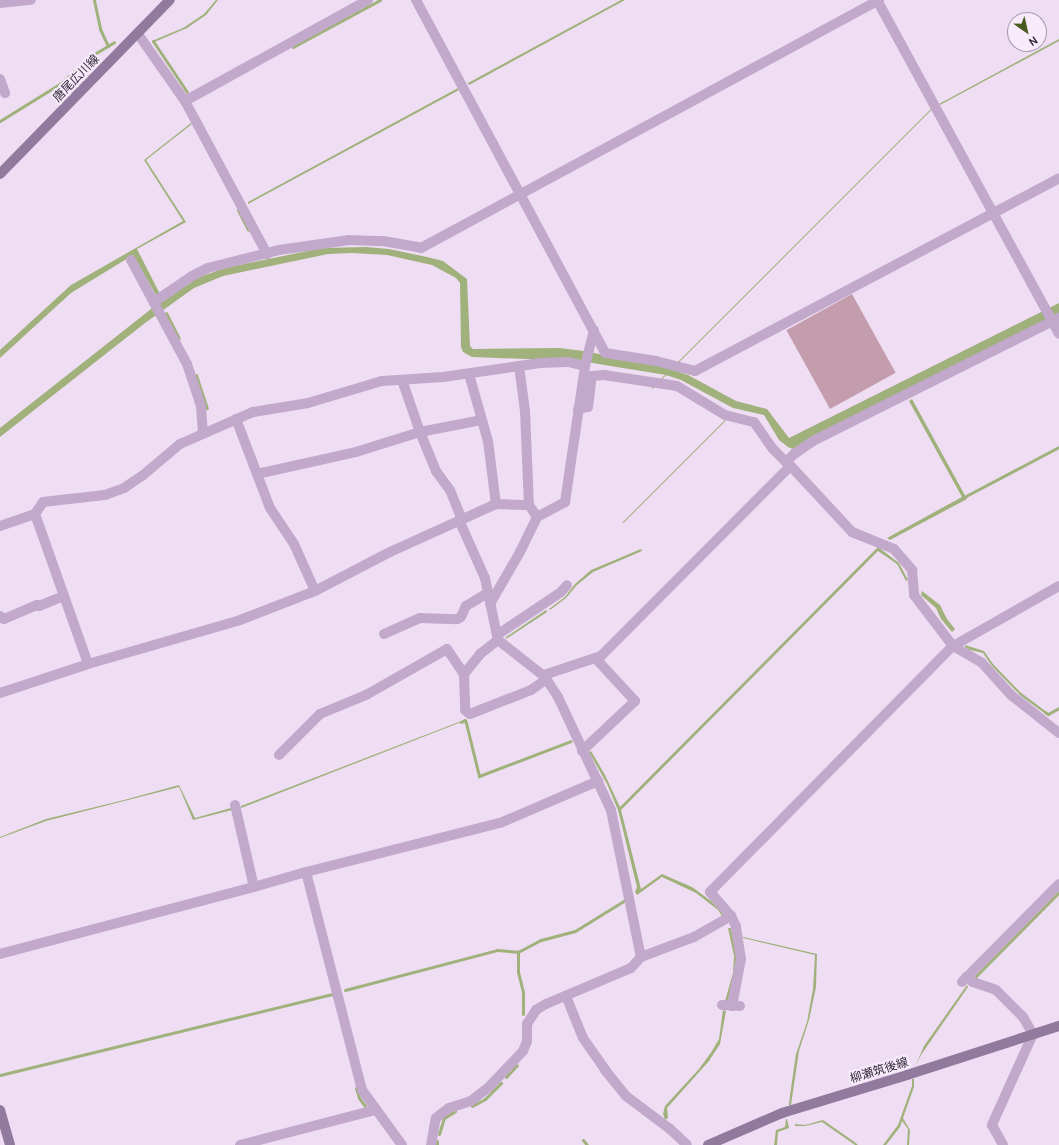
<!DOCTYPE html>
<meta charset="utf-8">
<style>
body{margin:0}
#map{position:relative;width:1059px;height:1145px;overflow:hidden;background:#efdef3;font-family:Cabin,"Noto Sans JP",sans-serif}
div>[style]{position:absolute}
.green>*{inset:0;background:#c39dac;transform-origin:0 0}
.water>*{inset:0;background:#a0b17c;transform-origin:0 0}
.stream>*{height:3px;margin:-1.5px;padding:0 1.5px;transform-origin:1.5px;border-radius:1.5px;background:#a0b17c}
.minor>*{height:10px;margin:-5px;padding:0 5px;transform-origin:5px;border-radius:5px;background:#c2a9cc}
.secondary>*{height:10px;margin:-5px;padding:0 5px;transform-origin:5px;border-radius:5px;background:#927a9f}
span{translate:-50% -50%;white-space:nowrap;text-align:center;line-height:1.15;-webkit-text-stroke:4px #f7eafa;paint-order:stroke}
.street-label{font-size:12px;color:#322939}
.north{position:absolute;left:1007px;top:12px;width:40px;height:40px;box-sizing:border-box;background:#f7eafa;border:1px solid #a89dad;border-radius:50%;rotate:146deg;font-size:11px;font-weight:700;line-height:16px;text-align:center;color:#322939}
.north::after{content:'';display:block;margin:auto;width:14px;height:18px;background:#465b1d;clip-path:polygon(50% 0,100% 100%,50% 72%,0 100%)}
</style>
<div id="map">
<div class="green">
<div style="left:852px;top:294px;width:90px;height:75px;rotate:61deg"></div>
</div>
<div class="water">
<div style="clip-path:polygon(216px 0,218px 0,206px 15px,187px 28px,152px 43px,152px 41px,183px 28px,204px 14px)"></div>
<div style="clip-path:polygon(621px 0,625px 0,469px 85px,468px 83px)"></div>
<div style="clip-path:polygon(1059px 39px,1059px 41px,940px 105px,939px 104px)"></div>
<div style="clip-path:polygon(458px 88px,459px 90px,248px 204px,248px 202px)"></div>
<div style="left:931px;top:109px;width:1px;height:395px;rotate:45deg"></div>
<div style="clip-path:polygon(191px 123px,192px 124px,146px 160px,186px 222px,137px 249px,163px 300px,197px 278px,225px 268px,322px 248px,366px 247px,389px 249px,427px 257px,443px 261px,467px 279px,470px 346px,473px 349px,559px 348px,584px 351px,661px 366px,688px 375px,736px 401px,767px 409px,789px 438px,1059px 303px,1059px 314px,795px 450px,788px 447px,779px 440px,764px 415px,733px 408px,681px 380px,666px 375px,580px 361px,472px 357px,463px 352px,461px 347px,460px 283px,456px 278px,432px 265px,387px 255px,352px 253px,328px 254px,223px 276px,194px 288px,145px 323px,0 437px,0 428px,160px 302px,133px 255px,71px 293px,0 358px,0 350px,71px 285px,183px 221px,144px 160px)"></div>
<div style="clip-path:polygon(912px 399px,967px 499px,890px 540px,887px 538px,962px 497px,909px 401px)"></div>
<div style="left:725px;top:420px;width:1px;height:145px;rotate:45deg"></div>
<div style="clip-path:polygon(878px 547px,899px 563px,908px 580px,906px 581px,897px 564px,878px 551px,621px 810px,641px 889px,662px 874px,692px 887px,711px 901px,724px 915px,722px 916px,718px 910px,696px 893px,662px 877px,637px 895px,635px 892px,637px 887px,618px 810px,607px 784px,589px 752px,591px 751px,605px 775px,620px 807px)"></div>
<div style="clip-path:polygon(641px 549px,642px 551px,593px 572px,577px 585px,566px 598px,550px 610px,549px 609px,565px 597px,575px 584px,591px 570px)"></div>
<div style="clip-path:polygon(922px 591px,940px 605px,947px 619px,955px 629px,952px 632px,941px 619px,936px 608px,921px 595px)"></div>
<div style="clip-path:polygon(546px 610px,547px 612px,506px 639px,506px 637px)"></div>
<div style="clip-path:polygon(965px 645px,984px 651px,993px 664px,1020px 692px,1048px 713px,1047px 715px,1021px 696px,992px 666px,983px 653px,970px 650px,965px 647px)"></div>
<div style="clip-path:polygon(464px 720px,464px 721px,241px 808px,241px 806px)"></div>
<div style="clip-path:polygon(179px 785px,195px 818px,231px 808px,232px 810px,193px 820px,179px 787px,46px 821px,0 838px,0 837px,46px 819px,124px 800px)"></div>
<div style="clip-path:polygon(728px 928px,731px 928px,737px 960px,728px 1001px,725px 1001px,733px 973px,734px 956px)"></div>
<div style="clip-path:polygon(743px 937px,817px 954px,816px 987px,809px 1020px,799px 1051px,791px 1105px,789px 1105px,790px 1095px,796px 1054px,807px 1022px,813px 989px,815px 955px,743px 938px)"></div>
<div style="clip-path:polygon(967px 985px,968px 987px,921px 1055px,915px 1067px,924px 1046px)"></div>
<div style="clip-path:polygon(723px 1010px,726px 1011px,720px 1044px,709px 1061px,667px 1108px,668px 1118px,665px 1120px,663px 1114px,665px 1106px,699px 1069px,712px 1051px,719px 1039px)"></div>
<div style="clip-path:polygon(912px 1079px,914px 1079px,914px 1087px,903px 1118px,910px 1130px,909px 1145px,907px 1145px,908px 1129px,902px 1121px,900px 1127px,886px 1145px,883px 1145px,898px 1125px,912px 1086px)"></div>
<div style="clip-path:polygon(786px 1119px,787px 1119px,789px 1128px,778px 1132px,777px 1145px,774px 1145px,776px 1130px,785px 1127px)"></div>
<div style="clip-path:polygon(823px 1120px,856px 1143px,858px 1145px,855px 1145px,822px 1122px,805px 1126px,795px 1126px,795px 1124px,805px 1125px)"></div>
</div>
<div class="stream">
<div style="left:94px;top:0;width:30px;rotate:78deg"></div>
<div style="left:100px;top:29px;width:19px;rotate:65deg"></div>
<div style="left:153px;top:41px;width:61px;rotate:56.3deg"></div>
<div style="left:293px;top:47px;width:99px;rotate:-28.4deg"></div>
<div style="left:96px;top:53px;width:21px;rotate:-31deg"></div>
<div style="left:0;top:121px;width:72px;rotate:-31.9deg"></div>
<div style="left:61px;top:83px;width:38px;rotate:-42deg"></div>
<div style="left:238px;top:210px;width:22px;rotate:63deg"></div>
<div style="left:166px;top:313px;width:28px;rotate:63deg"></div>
<div style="left:196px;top:375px;width:35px;rotate:72deg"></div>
<div style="left:964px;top:497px;width:107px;rotate:-27.8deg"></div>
<div style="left:1045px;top:712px;width:4px;rotate:34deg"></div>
<div style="left:1048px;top:714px;width:13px;rotate:-29deg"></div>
<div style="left:461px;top:722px;width:4px;rotate:-27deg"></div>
<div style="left:465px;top:720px;width:3px;rotate:72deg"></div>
<div style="left:466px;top:723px;width:55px;rotate:76.2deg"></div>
<div style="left:479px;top:776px;width:98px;rotate:-20.8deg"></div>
<div style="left:976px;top:976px;width:118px;rotate:-45.3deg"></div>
<div style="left:345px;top:990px;width:157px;rotate:-14.7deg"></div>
<div style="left:497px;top:950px;width:21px;rotate:5deg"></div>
<div style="left:523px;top:1014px;width:22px;rotate:-90deg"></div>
<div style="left:523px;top:992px;width:21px;rotate:-104deg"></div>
<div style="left:518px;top:972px;width:20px;rotate:-90deg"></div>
<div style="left:518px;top:952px;width:26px;rotate:-28deg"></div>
<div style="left:541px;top:940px;width:35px;rotate:-15deg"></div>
<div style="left:575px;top:931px;width:59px;rotate:-31.8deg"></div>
<div style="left:0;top:1075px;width:343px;rotate:-13.7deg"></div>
<div style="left:333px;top:994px;width:1px;rotate:90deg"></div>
<div style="left:506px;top:1077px;width:16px;rotate:-47deg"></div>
<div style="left:356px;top:1088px;width:10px;rotate:73deg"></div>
<div style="left:359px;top:1098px;width:10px;rotate:53deg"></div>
<div style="left:472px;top:1106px;width:15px;rotate:-28deg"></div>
<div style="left:485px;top:1099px;width:23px;rotate:-45deg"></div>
<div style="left:439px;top:1134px;width:17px;rotate:-73deg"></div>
<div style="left:444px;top:1118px;width:13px;rotate:-32deg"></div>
<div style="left:583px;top:1140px;width:6px;rotate:51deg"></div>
<div style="left:437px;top:1145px;width:4px;rotate:-90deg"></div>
</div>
<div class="minor">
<div style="left:416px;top:0;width:400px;rotate:61.8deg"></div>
<div style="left:605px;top:353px;width:52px;rotate:8.9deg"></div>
<div style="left:656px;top:361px;width:40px;rotate:14.4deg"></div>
<div style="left:695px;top:371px;width:412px;rotate:-27.9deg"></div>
<div style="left:877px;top:0;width:380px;rotate:61.4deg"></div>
<div style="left:0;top:3px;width:31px;rotate:-6deg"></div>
<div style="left:138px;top:34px;width:82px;rotate:55deg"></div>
<div style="left:185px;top:101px;width:174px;rotate:61.8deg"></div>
<div style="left:0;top:79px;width:15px;rotate:70deg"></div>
<div style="left:185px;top:101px;width:209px;rotate:-28.9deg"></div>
<div style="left:131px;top:260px;width:118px;rotate:61.7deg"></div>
<div style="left:187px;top:364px;width:44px;rotate:71.6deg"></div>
<div style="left:201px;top:406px;width:27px;rotate:86deg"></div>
<div style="left:154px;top:302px;width:46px;rotate:-34.4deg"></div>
<div style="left:192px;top:276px;width:18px;rotate:-27deg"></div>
<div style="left:208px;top:268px;width:73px;rotate:-14.2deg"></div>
<div style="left:279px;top:250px;width:71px;rotate:-8.1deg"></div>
<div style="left:349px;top:240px;width:34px;rotate:2deg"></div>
<div style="left:383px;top:241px;width:39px;rotate:10deg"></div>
<div style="left:421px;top:248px;width:521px;rotate:-28.43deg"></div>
<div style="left:519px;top:366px;width:45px;rotate:82.4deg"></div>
<div style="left:525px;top:411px;width:94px;rotate:87.6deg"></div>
<div style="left:469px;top:374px;width:70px;rotate:74.2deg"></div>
<div style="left:488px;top:441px;width:64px;rotate:82.8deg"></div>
<div style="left:402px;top:380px;width:55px;rotate:70.9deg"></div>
<div style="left:420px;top:432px;width:42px;rotate:67.7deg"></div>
<div style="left:436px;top:471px;width:24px;rotate:54deg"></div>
<div style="left:450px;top:490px;width:31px;rotate:68deg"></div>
<div style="left:578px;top:409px;width:10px;rotate:-11deg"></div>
<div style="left:588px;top:407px;width:31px;rotate:-83deg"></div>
<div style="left:592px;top:376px;width:12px;rotate:-5deg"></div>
<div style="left:604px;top:375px;width:74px;rotate:8.6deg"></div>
<div style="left:677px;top:386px;width:56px;rotate:31.1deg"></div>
<div style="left:725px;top:415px;width:30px;rotate:14deg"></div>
<div style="left:754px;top:422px;width:33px;rotate:55deg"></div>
<div style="left:773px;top:449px;width:18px;rotate:45deg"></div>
<div style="left:786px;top:462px;width:11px;rotate:-45deg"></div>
<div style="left:794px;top:454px;width:23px;rotate:-34deg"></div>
<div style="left:813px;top:441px;width:275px;rotate:-26.6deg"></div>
<div style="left:236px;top:419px;width:95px;rotate:69.1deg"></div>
<div style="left:270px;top:508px;width:43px;rotate:56.3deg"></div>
<div style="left:294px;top:544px;width:51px;rotate:65.9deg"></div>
<div style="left:787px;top:462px;width:96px;rotate:47.1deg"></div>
<div style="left:852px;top:532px;width:45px;rotate:22deg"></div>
<div style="left:894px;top:549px;width:28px;rotate:49deg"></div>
<div style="left:912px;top:570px;width:25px;rotate:85deg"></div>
<div style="left:914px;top:595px;width:64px;rotate:52.6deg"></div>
<div style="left:953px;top:646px;width:34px;rotate:30deg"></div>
<div style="left:982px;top:663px;width:43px;rotate:47.8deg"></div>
<div style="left:1011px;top:695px;width:61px;rotate:38.4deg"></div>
<div style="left:257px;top:474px;width:101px;rotate:-12.5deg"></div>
<div style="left:356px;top:452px;width:67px;rotate:-17.4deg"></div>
<div style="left:420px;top:432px;width:62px;rotate:-11.1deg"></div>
<div style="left:35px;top:514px;width:159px;rotate:70.5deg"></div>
<div style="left:459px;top:520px;width:64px;rotate:65.9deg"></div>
<div style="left:485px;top:578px;width:63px;rotate:78.2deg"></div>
<div style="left:498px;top:640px;width:60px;rotate:38.2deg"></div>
<div style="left:545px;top:677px;width:24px;rotate:57deg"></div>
<div style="left:558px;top:697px;width:125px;rotate:64.9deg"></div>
<div style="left:611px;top:810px;width:150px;rotate:78.5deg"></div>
<div style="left:0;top:526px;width:37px;rotate:-19deg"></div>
<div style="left:35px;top:514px;width:14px;rotate:-56deg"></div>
<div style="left:43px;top:502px;width:62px;rotate:-6.4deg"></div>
<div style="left:105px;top:495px;width:20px;rotate:-20deg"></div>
<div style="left:124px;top:488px;width:22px;rotate:-34deg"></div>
<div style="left:142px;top:476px;width:50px;rotate:-40.1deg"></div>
<div style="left:180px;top:444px;width:80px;rotate:-23.7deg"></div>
<div style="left:253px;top:412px;width:56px;rotate:-9.3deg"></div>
<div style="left:308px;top:403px;width:77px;rotate:-16.6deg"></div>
<div style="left:382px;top:381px;width:61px;rotate:-3.8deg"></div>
<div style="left:443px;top:377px;width:98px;rotate:-8.2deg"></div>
<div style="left:540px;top:363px;width:28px;rotate:-2deg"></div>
<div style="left:568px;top:362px;width:17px;rotate:13deg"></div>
<div style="left:490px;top:604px;width:60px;rotate:-60deg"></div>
<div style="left:520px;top:552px;width:39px;rotate:-64deg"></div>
<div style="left:537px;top:517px;width:32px;rotate:-28deg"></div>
<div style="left:565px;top:502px;width:137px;rotate:-81.6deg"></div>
<div style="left:585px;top:366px;width:37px;rotate:-76deg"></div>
<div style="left:0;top:616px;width:5px;rotate:37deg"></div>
<div style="left:4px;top:619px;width:36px;rotate:-23deg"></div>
<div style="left:37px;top:605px;width:2px;rotate:27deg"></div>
<div style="left:39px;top:606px;width:27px;rotate:-22deg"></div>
<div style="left:384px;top:634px;width:39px;rotate:-24deg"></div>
<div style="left:420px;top:618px;width:37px;rotate:2deg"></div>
<div style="left:457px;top:619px;width:4px;rotate:-27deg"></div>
<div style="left:461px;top:617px;width:12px;rotate:-66deg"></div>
<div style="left:466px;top:606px;width:26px;rotate:-31deg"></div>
<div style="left:497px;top:635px;width:77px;rotate:-33.9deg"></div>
<div style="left:561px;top:592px;width:9px;rotate:-49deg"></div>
<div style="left:464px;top:674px;width:26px;rotate:-51deg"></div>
<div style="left:480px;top:654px;width:23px;rotate:-38deg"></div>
<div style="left:544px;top:675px;width:60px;rotate:-18.4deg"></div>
<div style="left:0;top:693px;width:93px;rotate:-18.2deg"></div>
<div style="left:88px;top:664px;width:158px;rotate:-16.1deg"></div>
<div style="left:240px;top:620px;width:80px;rotate:-21.1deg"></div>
<div style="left:315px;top:591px;width:85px;rotate:-27.5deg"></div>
<div style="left:390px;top:552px;width:116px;rotate:-24.4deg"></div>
<div style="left:496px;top:504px;width:33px;rotate:2deg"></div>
<div style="left:529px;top:505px;width:14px;rotate:56deg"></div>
<div style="left:582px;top:751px;width:73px;rotate:-43.3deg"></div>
<div style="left:635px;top:701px;width:56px;rotate:-132.8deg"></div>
<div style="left:597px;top:660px;width:274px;rotate:-45.1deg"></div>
<div style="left:279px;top:755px;width:58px;rotate:-45deg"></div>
<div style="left:320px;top:714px;width:50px;rotate:-22.4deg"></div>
<div style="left:366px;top:695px;width:93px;rotate:-29.6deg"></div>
<div style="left:447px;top:649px;width:30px;rotate:56deg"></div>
<div style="left:464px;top:674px;width:36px;rotate:88deg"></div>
<div style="left:465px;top:710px;width:6px;rotate:39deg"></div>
<div style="left:470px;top:714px;width:66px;rotate:-21.5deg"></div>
<div style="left:531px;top:690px;width:19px;rotate:-35deg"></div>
<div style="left:235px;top:805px;width:84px;rotate:77deg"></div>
<div style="left:306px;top:872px;width:225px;rotate:75.6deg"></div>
<div style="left:362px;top:1090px;width:68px;rotate:54deg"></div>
<div style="left:0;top:954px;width:263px;rotate:-14.8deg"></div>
<div style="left:254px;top:887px;width:54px;rotate:-16.1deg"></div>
<div style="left:306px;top:872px;width:200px;rotate:-14.2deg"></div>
<div style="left:500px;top:823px;width:107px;rotate:-23.2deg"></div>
<div style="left:966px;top:977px;width:9px;rotate:36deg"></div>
<div style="left:973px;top:982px;width:24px;rotate:19deg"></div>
<div style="left:996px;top:990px;width:38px;rotate:45deg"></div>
<div style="left:1023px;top:1017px;width:20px;rotate:60deg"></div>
<div style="left:1033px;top:1034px;width:100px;rotate:114.3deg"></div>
<div style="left:992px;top:1125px;width:23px;rotate:61deg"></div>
<div style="left:962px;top:982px;width:138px;rotate:-45.3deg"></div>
<div style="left:566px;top:996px;width:45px;rotate:68deg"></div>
<div style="left:583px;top:1038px;width:39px;rotate:55deg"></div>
<div style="left:605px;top:1070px;width:33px;rotate:51deg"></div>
<div style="left:626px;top:1096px;width:55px;rotate:36.9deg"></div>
<div style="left:670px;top:1129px;width:23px;rotate:43deg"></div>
<div style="left:722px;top:1005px;width:18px;rotate:3deg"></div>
<div style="left:732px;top:1006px;width:48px;rotate:-79.2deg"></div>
<div style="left:741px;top:959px;width:33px;rotate:-99deg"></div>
<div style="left:736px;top:926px;width:11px;rotate:-117deg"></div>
<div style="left:731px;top:916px;width:32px;rotate:-131deg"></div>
<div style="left:710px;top:892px;width:346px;rotate:-45.4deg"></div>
<div style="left:953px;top:646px;width:122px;rotate:-29.5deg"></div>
<div style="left:240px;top:1145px;width:139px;rotate:-14.5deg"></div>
<div style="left:431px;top:1145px;width:27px;rotate:-80deg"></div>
<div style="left:436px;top:1118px;width:16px;rotate:-38deg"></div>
<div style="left:449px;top:1108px;width:23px;rotate:-18deg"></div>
<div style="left:471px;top:1101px;width:23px;rotate:-38deg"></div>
<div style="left:489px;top:1087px;width:50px;rotate:-46.6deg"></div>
<div style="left:523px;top:1051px;width:11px;rotate:-68deg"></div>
<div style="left:527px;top:1041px;width:17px;rotate:-90deg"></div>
<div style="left:527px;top:1024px;width:17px;rotate:-57deg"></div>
<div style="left:536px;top:1010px;width:12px;rotate:-31deg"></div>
<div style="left:546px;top:1004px;width:92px;rotate:-23deg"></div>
<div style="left:631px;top:968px;width:15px;rotate:-48deg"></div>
<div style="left:641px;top:957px;width:57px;rotate:-20.7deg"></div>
<div style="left:694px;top:937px;width:43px;rotate:-29.6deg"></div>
</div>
<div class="secondary">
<div style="left:0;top:174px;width:243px;rotate:-45.7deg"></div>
<div style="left:0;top:1110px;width:36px;rotate:74deg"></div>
<div style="left:708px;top:1145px;width:81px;rotate:-23.4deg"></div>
<div style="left:782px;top:1113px;width:131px;rotate:-16.9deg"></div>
<div style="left:907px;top:1075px;width:160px;rotate:-17.9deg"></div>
</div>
<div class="street-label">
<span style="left:76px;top:78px;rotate:-46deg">唐尾広川線</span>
<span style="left:879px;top:1070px;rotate:-17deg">柳瀬筑後線</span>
</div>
<div class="north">N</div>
</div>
